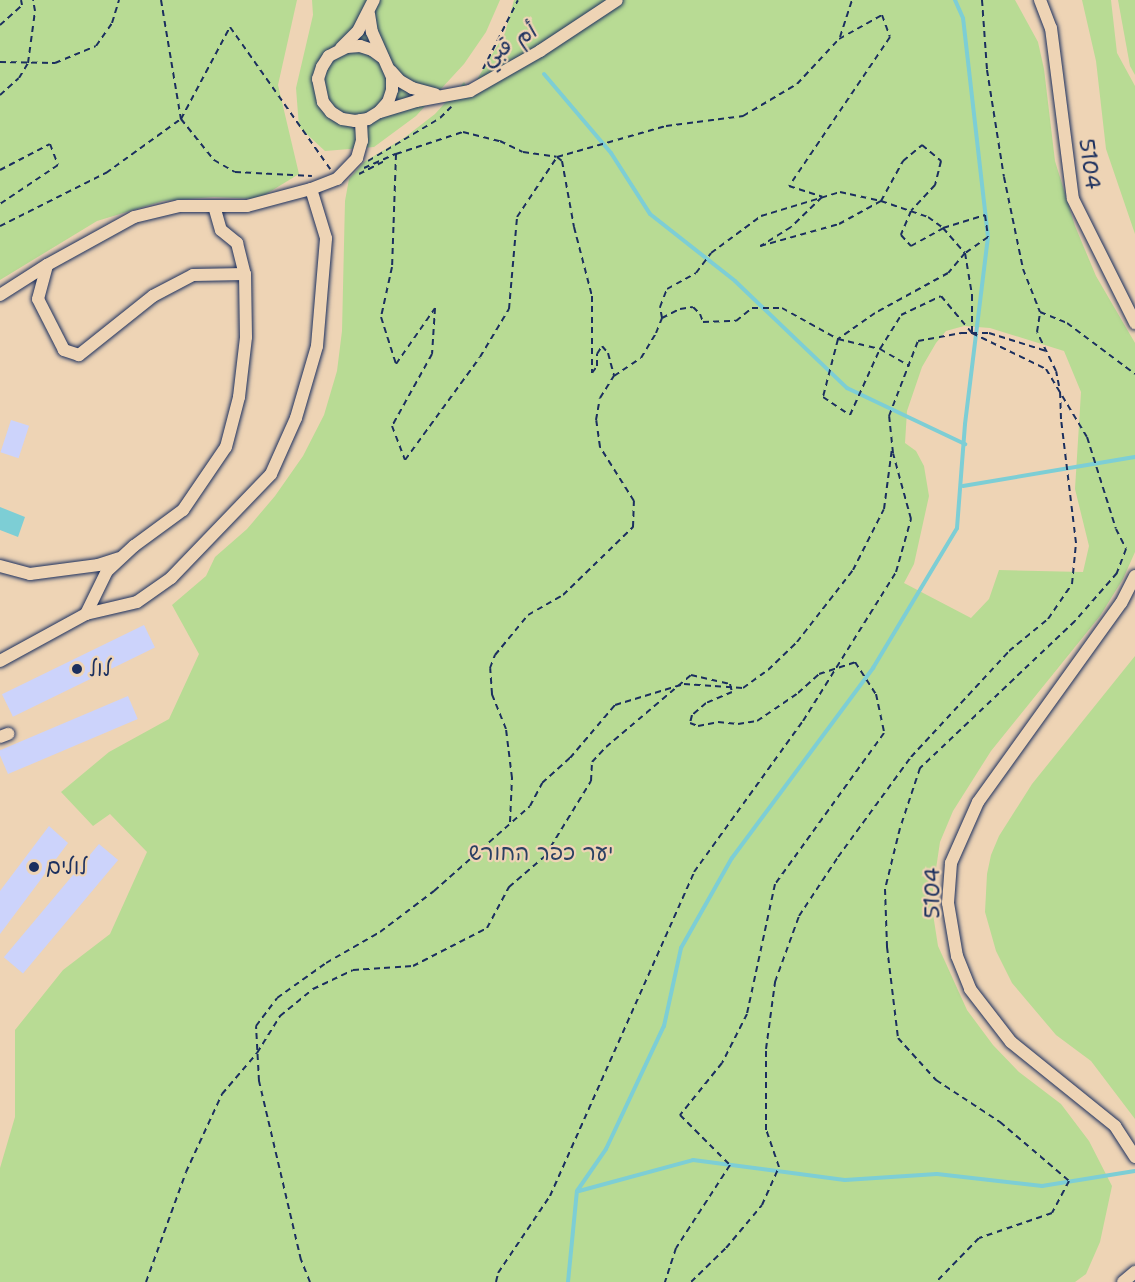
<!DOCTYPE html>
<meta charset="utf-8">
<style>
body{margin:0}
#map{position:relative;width:1135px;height:1282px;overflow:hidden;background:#eed4b5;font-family:"Shantell Sans","Playpen Sans Arabic","Playpen Sans Hebrew",sans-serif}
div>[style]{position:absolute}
.green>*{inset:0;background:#b8db94}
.water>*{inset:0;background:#7dced5}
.stream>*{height:4px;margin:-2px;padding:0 2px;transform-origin:2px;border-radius:2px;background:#7dced5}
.building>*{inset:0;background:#ccd3fb;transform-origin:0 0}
.path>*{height:2px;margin-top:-1px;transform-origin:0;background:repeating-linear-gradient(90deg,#1b2f5e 0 6px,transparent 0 10.5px)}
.roads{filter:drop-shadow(0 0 2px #1b2f5e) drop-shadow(0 0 2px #1b2f5e)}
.minor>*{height:12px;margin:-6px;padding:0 6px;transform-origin:6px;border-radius:6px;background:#eed4b5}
.dots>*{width:16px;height:16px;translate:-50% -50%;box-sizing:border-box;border:3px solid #eed4b5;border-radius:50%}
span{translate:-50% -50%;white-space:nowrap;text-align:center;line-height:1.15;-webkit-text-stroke:4.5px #eed4b5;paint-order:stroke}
.street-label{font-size:22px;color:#1b2f5e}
.poi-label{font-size:22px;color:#1b2f5e}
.left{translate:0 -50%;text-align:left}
.park-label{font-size:22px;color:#2b4063}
</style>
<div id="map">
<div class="green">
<div style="clip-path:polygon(0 0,297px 0,278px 85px,299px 174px,258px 199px,214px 197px,163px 201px,97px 221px,0 280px)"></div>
<div style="clip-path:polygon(312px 0,500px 0,486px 32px,464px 64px,416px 116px,374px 147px,325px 151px,299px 127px,296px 88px,313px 15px)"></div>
<div style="clip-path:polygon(evenodd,514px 0,1015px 0,1038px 42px,1044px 69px,1055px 161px,1075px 226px,1096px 276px,1135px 343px,1135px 552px,1123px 579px,1100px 616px,991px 751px,953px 811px,940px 842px,933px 889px,933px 914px,938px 946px,967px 1010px,993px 1045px,1019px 1072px,1061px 1104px,1089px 1141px,1112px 1186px,1100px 1242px,1086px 1274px,1075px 1282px,0 1282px,0 1168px,15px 1117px,15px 1030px,63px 970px,110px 934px,147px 852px,110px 814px,93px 826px,61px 792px,109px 752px,169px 719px,199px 654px,172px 605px,206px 576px,215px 557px,247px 529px,275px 496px,303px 456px,324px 415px,337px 371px,342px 331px,345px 201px,349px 179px,364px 162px,404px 138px,435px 114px,464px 82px,470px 91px,505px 33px,514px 0,964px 326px,990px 328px,1064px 351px,1081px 392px,1075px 489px,1089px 546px,1083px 572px,999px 570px,989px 599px,971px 618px,904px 583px,914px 564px,929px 496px,924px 466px,916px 451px,905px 443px,907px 411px,922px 367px,936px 343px,946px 331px,964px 326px)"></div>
<div style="clip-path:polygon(1082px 0,1111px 0,1117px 53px,1135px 86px,1135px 234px,1106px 149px,1096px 61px)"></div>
<div style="clip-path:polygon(1118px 0,1135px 0,1135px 75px,1130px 66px)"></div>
<div style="clip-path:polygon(1135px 656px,1135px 1119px,1091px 1061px,1056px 1035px,1012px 983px,996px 951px,985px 912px,987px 874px,991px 855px,999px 836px,1032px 784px)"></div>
</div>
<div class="water">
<div style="clip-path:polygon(0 507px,25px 517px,18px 537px,0 530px)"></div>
</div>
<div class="stream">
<div style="left:544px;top:74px;width:104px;rotate:49.7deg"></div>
<div style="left:611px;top:153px;width:72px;rotate:57.4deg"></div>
<div style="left:650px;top:214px;width:108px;rotate:38.2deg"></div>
<div style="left:735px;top:281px;width:155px;rotate:43.7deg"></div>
<div style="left:847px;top:388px;width:131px;rotate:25.4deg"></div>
<div style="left:963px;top:486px;width:174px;rotate:-9.6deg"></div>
<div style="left:579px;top:1191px;width:118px;rotate:-15.2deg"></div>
<div style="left:693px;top:1160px;width:153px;rotate:7.5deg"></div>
<div style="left:845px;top:1180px;width:92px;rotate:-3.7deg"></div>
<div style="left:937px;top:1174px;width:106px;rotate:6.5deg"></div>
<div style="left:1042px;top:1186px;width:94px;rotate:-9.2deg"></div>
<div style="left:568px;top:1282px;width:91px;rotate:-84.4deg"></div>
<div style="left:577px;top:1191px;width:51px;rotate:-55.4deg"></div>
<div style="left:606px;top:1149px;width:136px;rotate:-64.8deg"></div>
<div style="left:664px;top:1026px;width:80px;rotate:-77.7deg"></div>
<div style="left:681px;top:948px;width:103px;rotate:-60.5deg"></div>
<div style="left:732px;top:858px;width:237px;rotate:-53.4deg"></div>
<div style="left:873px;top:668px;width:163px;rotate:-59deg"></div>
<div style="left:957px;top:528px;width:104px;rotate:-85.6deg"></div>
<div style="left:965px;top:424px;width:188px;rotate:-83deg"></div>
<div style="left:988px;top:237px;width:220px;rotate:-96.5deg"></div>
<div style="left:963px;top:18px;width:20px;rotate:-114deg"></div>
</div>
<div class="building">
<div style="left:11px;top:420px;width:19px;height:34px;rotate:18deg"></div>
<div style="left:144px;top:625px;width:25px;height:158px;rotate:64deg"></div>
<div style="left:128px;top:696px;width:25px;height:141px;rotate:67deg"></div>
<div style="clip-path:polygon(49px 826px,68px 843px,0 934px,0 891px)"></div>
<div style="left:99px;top:844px;width:25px;height:148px;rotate:40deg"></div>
</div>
<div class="path">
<div style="left:161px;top:0;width:121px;rotate:80.5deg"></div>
<div style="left:181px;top:119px;width:53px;rotate:51.2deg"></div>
<div style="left:214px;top:160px;width:24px;rotate:30deg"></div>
<div style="left:235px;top:172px;width:77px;rotate:3deg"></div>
<div style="left:982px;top:0;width:70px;rotate:85.9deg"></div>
<div style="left:987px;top:70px;width:108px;rotate:81deg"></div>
<div style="left:1004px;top:177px;width:94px;rotate:78.3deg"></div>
<div style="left:1023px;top:269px;width:46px;rotate:68.4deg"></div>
<div style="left:0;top:25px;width:30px;rotate:-42deg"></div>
<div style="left:22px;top:5px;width:5px;rotate:-101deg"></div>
<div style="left:840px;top:37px;width:39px;rotate:-72deg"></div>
<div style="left:0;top:62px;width:55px;rotate:1deg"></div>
<div style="left:55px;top:63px;width:44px;rotate:-22.5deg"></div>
<div style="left:96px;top:46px;width:28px;rotate:-55deg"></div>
<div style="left:112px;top:23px;width:24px;rotate:-73deg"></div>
<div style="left:483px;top:69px;width:77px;rotate:-63.1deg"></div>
<div style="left:0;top:95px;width:25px;rotate:-42deg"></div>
<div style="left:19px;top:78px;width:17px;rotate:-59deg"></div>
<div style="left:28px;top:63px;width:52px;rotate:-82.3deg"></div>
<div style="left:35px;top:11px;width:11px;rotate:-100deg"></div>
<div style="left:396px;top:154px;width:71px;rotate:-18.2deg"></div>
<div style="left:463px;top:132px;width:38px;rotate:14deg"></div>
<div style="left:500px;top:141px;width:25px;rotate:26deg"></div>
<div style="left:523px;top:152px;width:34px;rotate:8deg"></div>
<div style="left:557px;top:157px;width:6px;rotate:39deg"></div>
<div style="left:562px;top:161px;width:67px;rotate:79.7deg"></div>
<div style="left:574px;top:227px;width:71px;rotate:75.4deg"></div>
<div style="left:592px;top:296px;width:77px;rotate:90deg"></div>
<div style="left:592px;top:373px;width:9px;rotate:-54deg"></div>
<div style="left:597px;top:366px;width:12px;rotate:-90deg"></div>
<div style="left:597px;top:354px;width:9px;rotate:-58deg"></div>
<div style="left:602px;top:346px;width:9px;rotate:49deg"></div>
<div style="left:608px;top:353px;width:24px;rotate:75deg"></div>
<div style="left:368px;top:161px;width:84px;rotate:-30.8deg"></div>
<div style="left:440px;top:118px;width:16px;rotate:-45deg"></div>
<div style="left:364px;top:168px;width:35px;rotate:-24deg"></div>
<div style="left:396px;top:154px;width:113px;rotate:92deg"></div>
<div style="left:392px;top:267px;width:51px;rotate:102.4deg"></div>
<div style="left:381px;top:317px;width:49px;rotate:72.3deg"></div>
<div style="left:396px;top:364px;width:68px;rotate:-55.1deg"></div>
<div style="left:435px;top:308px;width:46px;rotate:93.7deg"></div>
<div style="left:432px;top:354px;width:82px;rotate:119.1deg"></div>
<div style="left:392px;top:426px;width:36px;rotate:69deg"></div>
<div style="left:405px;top:460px;width:127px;rotate:-53.9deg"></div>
<div style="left:480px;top:357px;width:56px;rotate:-58.9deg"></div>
<div style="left:509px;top:309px;width:92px;rotate:-85deg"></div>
<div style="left:517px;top:217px;width:72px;rotate:-56.3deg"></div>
<div style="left:557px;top:157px;width:113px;rotate:-15.9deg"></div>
<div style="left:666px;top:126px;width:78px;rotate:-7.4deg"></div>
<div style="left:743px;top:116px;width:63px;rotate:-30.7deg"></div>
<div style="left:797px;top:84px;width:62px;rotate:-47deg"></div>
<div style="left:839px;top:39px;width:49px;rotate:-29.2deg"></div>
<div style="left:882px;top:15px;width:23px;rotate:70deg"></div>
<div style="left:890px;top:37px;width:180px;rotate:124.1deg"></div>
<div style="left:789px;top:186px;width:35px;rotate:18deg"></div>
<div style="left:822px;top:197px;width:43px;rotate:135.9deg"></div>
<div style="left:791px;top:227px;width:36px;rotate:148deg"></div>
<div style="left:760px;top:246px;width:82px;rotate:-15.6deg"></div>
<div style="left:839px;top:224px;width:48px;rotate:-28.7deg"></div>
<div style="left:881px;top:201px;width:46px;rotate:-61.2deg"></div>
<div style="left:903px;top:161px;width:25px;rotate:-40deg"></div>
<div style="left:922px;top:145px;width:25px;rotate:40deg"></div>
<div style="left:941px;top:161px;width:25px;rotate:104deg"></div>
<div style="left:935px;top:185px;width:35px;rotate:133deg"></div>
<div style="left:911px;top:211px;width:26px;rotate:113deg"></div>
<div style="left:901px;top:235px;width:15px;rotate:48deg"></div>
<div style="left:911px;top:246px;width:37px;rotate:-29deg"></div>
<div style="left:943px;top:228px;width:44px;rotate:-17.2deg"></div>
<div style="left:985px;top:215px;width:22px;rotate:82deg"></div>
<div style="left:988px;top:237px;width:28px;rotate:145deg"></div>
<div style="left:965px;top:253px;width:26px;rotate:130deg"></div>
<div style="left:948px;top:273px;width:83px;rotate:151.3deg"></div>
<div style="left:875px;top:313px;width:45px;rotate:144.9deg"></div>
<div style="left:838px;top:339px;width:60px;rotate:104.5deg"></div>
<div style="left:823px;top:397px;width:32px;rotate:34deg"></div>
<div style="left:850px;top:415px;width:72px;rotate:-65.6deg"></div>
<div style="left:880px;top:349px;width:40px;rotate:-58deg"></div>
<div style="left:901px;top:315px;width:44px;rotate:-25.4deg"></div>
<div style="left:941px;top:296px;width:48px;rotate:50deg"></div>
<div style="left:972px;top:333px;width:82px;rotate:25.9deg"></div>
<div style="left:1046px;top:369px;width:79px;rotate:58.9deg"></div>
<div style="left:1087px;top:437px;width:96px;rotate:72.5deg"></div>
<div style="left:1116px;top:529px;width:22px;rotate:63deg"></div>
<div style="left:1126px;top:549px;width:26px;rotate:111deg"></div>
<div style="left:1117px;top:573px;width:64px;rotate:131.2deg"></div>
<div style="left:1075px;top:621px;width:214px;rotate:136.5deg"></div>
<div style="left:920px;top:768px;width:63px;rotate:108.4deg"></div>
<div style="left:900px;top:828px;width:63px;rotate:103.8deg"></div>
<div style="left:885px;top:889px;width:58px;rotate:88deg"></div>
<div style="left:887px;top:947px;width:92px;rotate:83.1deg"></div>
<div style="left:898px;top:1038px;width:57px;rotate:47.9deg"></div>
<div style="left:936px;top:1080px;width:77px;rotate:33.3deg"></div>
<div style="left:1000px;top:1122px;width:91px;rotate:40.5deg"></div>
<div style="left:1069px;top:1181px;width:36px;rotate:118deg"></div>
<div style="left:1052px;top:1213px;width:77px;rotate:161.1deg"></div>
<div style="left:979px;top:1238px;width:62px;rotate:134.3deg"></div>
<div style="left:0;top:170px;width:56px;rotate:-27.5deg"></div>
<div style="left:50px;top:144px;width:22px;rotate:69deg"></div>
<div style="left:58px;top:165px;width:70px;rotate:146.1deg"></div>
<div style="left:359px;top:174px;width:30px;rotate:-27deg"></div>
<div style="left:0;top:226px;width:119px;rotate:-26.6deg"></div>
<div style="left:106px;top:173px;width:92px;rotate:-35.8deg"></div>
<div style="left:181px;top:119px;width:104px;rotate:-62deg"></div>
<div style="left:230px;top:27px;width:174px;rotate:54.8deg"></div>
<div style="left:662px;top:318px;width:20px;rotate:-27deg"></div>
<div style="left:680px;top:309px;width:13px;rotate:-9deg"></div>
<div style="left:693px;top:307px;width:10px;rotate:45deg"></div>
<div style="left:700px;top:314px;width:9px;rotate:69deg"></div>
<div style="left:703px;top:322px;width:33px;rotate:-2deg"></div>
<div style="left:736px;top:321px;width:21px;rotate:-39deg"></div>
<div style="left:752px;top:308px;width:30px"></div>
<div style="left:782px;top:308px;width:64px;rotate:29deg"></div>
<div style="left:838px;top:339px;width:43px;rotate:13.4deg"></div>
<div style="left:880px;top:349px;width:34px;rotate:30deg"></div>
<div style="left:1059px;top:386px;width:15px;rotate:-101deg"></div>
<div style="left:1056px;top:371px;width:43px;rotate:-116deg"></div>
<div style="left:1037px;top:332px;width:20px;rotate:-81deg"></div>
<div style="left:1040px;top:312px;width:29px;rotate:22deg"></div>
<div style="left:1067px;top:323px;width:85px;rotate:36.9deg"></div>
<div style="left:510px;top:822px;width:44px;rotate:-87.4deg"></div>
<div style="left:512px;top:778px;width:49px;rotate:-97deg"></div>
<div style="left:506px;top:729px;width:38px;rotate:-112deg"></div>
<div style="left:492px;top:694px;width:26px;rotate:-94deg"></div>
<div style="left:490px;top:668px;width:14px;rotate:-69deg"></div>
<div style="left:495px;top:655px;width:52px;rotate:-50.5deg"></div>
<div style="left:528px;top:615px;width:40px;rotate:-29.7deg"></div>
<div style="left:563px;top:595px;width:98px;rotate:-44.2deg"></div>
<div style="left:633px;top:527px;width:26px;rotate:-88deg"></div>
<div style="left:634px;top:501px;width:64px;rotate:-122.2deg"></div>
<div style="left:600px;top:447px;width:27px;rotate:-98deg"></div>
<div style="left:596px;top:420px;width:22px;rotate:-80deg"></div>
<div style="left:600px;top:398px;width:26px;rotate:-58deg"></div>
<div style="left:614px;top:376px;width:32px;rotate:-34deg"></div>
<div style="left:641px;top:358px;width:29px;rotate:-59deg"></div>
<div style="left:656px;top:333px;width:16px;rotate:-68deg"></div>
<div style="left:662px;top:318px;width:11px;rotate:-100deg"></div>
<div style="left:660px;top:307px;width:19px;rotate:-69deg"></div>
<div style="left:667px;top:289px;width:33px;rotate:-29deg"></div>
<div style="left:696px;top:273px;width:25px;rotate:-53deg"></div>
<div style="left:711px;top:253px;width:62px;rotate:-36.5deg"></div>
<div style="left:761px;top:216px;width:83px;rotate:-16.9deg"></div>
<div style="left:840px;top:192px;width:42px;rotate:12.4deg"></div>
<div style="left:881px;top:201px;width:50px;rotate:18.8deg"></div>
<div style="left:928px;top:217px;width:19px;rotate:36deg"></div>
<div style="left:943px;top:228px;width:33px;rotate:49deg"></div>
<div style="left:965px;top:253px;width:43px;rotate:80.5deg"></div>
<div style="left:972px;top:295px;width:38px;rotate:90deg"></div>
<div style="left:146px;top:1282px;width:117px;rotate:-70deg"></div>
<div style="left:186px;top:1172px;width:86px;rotate:-65.2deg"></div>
<div style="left:222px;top:1094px;width:54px;rotate:-49.5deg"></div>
<div style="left:257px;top:1053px;width:44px;rotate:-58.1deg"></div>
<div style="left:280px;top:1016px;width:43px;rotate:-39.3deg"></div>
<div style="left:313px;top:989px;width:44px;rotate:-25.4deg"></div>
<div style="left:353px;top:970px;width:60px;rotate:-3.8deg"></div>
<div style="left:413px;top:966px;width:83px;rotate:-27.2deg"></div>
<div style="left:487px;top:928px;width:47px;rotate:-61.8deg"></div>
<div style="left:509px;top:887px;width:48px;rotate:-40.7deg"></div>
<div style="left:545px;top:856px;width:88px;rotate:-58.5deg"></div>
<div style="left:591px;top:781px;width:19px;rotate:-87deg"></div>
<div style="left:592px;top:762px;width:21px;rotate:-47deg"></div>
<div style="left:606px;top:747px;width:111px;rotate:-40.3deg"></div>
<div style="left:691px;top:675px;width:40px;rotate:13deg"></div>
<div style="left:730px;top:684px;width:8px;rotate:76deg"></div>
<div style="left:732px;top:692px;width:28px;rotate:157deg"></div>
<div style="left:706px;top:703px;width:18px;rotate:139deg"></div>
<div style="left:692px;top:715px;width:8px;rotate:104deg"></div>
<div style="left:690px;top:723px;width:9px;rotate:21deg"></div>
<div style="left:698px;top:726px;width:20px;rotate:-11deg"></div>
<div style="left:718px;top:722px;width:20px;rotate:6deg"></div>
<div style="left:738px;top:724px;width:19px;rotate:-9deg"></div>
<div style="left:757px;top:721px;width:50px;rotate:-34.3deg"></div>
<div style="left:798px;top:693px;width:28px;rotate:-42deg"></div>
<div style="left:819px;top:674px;width:38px;rotate:-18deg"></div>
<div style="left:855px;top:662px;width:38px;rotate:57deg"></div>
<div style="left:876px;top:694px;width:40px;rotate:78deg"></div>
<div style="left:884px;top:733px;width:186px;rotate:125.8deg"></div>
<div style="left:775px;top:884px;width:133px;rotate:102.2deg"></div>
<div style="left:747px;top:1014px;width:55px;rotate:117deg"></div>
<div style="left:722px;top:1063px;width:67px;rotate:128.9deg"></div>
<div style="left:680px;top:1115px;width:71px;rotate:45deg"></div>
<div style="left:730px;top:1165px;width:99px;rotate:123deg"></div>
<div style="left:676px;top:1248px;width:36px;rotate:108deg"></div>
<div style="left:310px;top:1282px;width:24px;rotate:-112deg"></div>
<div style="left:301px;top:1260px;width:184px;rotate:-103.2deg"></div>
<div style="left:259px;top:1081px;width:55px;rotate:-93.1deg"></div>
<div style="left:256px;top:1026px;width:35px;rotate:-53deg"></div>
<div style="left:277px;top:998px;width:60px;rotate:-35.5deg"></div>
<div style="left:326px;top:963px;width:62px;rotate:-29.9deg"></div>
<div style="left:380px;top:932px;width:68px;rotate:-37.2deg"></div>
<div style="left:434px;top:891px;width:128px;rotate:-41.5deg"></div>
<div style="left:530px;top:806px;width:26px;rotate:-62deg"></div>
<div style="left:542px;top:783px;width:38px;rotate:-42deg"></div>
<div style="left:570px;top:758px;width:70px;rotate:-49.7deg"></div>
<div style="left:615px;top:705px;width:72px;rotate:-16.9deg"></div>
<div style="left:684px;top:684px;width:59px;rotate:3.9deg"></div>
<div style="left:743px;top:688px;width:31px;rotate:-36deg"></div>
<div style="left:768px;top:670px;width:40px;rotate:-44deg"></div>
<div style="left:797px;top:642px;width:91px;rotate:-52.1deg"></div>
<div style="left:853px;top:570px;width:68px;rotate:-63.1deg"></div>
<div style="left:884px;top:509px;width:62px;rotate:-82.5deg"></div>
<div style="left:496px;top:1282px;width:9px;rotate:-77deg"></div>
<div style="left:498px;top:1273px;width:93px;rotate:-56deg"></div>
<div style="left:550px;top:1196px;width:355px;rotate:-66deg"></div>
<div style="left:694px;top:872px;width:186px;rotate:-54.2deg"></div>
<div style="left:803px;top:721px;width:176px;rotate:-58deg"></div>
<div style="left:896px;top:572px;width:55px;rotate:-74.2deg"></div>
<div style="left:911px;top:519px;width:68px;rotate:-105.3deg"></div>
<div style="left:893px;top:453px;width:37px;rotate:-96deg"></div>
<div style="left:889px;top:416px;width:80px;rotate:-68.9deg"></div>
<div style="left:918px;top:341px;width:44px;rotate:-10.5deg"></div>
<div style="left:961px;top:333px;width:28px"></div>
<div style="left:989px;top:333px;width:60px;rotate:17.5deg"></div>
<div style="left:691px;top:1282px;width:49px;rotate:-44.2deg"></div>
<div style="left:726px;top:1248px;width:56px;rotate:-50.1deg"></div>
<div style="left:762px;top:1205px;width:42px;rotate:-65.9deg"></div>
<div style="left:779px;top:1167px;width:39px;rotate:-109deg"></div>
<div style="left:766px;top:1130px;width:81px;rotate:-90deg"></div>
<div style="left:766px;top:1049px;width:68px;rotate:-82.3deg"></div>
<div style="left:775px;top:982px;width:70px;rotate:-70deg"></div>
<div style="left:799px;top:916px;width:71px;rotate:-56.5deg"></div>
<div style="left:838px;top:857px;width:124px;rotate:-53.9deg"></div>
<div style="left:911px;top:757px;width:144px;rotate:-47.2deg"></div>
<div style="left:1009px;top:651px;width:50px;rotate:-39.4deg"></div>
<div style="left:1048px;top:619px;width:42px;rotate:-55.6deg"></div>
<div style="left:1072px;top:584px;width:41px;rotate:-84.4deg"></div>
<div style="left:1076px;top:543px;width:125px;rotate:-96.9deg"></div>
<div style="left:1061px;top:419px;width:27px;rotate:-92deg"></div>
</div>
<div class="roads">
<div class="minor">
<div style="left:1040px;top:0;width:30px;rotate:69deg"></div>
<div style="left:1051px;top:28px;width:172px;rotate:82.7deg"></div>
<div style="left:1073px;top:199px;width:139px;rotate:63.4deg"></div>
<div style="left:369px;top:14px;width:18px;rotate:81deg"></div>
<div style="left:372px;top:32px;width:49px;rotate:66deg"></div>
<div style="left:392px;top:77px;width:13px;rotate:90deg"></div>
<div style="left:392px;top:90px;width:13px;rotate:108deg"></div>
<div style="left:388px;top:102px;width:13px;rotate:132deg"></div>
<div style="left:379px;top:112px;width:13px;rotate:148deg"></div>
<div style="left:368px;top:119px;width:13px;rotate:171deg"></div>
<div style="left:355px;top:121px;width:13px;rotate:-171deg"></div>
<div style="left:342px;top:119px;width:13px;rotate:-148deg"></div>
<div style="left:331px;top:112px;width:13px;rotate:-129deg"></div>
<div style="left:323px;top:102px;width:24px;rotate:-102deg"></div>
<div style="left:318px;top:79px;width:13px;rotate:-72deg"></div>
<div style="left:322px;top:67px;width:13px;rotate:-58deg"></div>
<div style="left:329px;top:56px;width:20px;rotate:-27deg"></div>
<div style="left:347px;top:47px;width:13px;rotate:-4deg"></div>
<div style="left:360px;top:46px;width:13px;rotate:18deg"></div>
<div style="left:372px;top:50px;width:14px;rotate:36deg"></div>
<div style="left:341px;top:48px;width:24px;rotate:-45deg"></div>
<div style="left:358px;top:31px;width:35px;rotate:-63deg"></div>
<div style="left:391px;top:71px;width:13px;rotate:48deg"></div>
<div style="left:400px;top:81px;width:14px;rotate:30deg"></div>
<div style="left:412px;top:88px;width:24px;rotate:15deg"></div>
<div style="left:380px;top:112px;width:38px;rotate:-17deg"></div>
<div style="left:416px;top:101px;width:55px;rotate:-10.5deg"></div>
<div style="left:470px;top:91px;width:81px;rotate:-29.7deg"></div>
<div style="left:540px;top:51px;width:92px;rotate:-33.5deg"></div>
<div style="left:214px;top:206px;width:25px;rotate:74deg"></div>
<div style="left:221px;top:230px;width:21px;rotate:39deg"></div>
<div style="left:237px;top:243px;width:32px;rotate:76deg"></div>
<div style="left:245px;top:274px;width:52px;rotate:178.9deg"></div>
<div style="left:193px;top:275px;width:45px;rotate:152.3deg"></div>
<div style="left:153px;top:296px;width:95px;rotate:141.4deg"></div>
<div style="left:79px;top:355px;width:16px;rotate:-162deg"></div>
<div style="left:64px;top:350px;width:57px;rotate:-117deg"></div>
<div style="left:38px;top:299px;width:35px;rotate:-75deg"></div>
<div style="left:47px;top:265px;width:99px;rotate:-28.9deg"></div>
<div style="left:134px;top:217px;width:46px;rotate:-13.7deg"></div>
<div style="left:179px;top:206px;width:68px"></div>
<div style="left:247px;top:206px;width:66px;rotate:-14.9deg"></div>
<div style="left:0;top:295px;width:56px;rotate:-32.6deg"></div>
<div style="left:0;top:566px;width:31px;rotate:15deg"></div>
<div style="left:30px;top:574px;width:69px;rotate:-7.5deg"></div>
<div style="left:98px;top:565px;width:22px;rotate:-18deg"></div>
<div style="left:1135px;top:576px;width:30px;rotate:117deg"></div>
<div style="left:1121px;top:603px;width:245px;rotate:125.7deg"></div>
<div style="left:978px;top:802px;width:67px;rotate:113.9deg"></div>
<div style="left:951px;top:863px;width:40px;rotate:94.3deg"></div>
<div style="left:948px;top:903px;width:54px;rotate:80.4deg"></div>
<div style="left:957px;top:956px;width:35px;rotate:68deg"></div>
<div style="left:970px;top:989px;width:67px;rotate:52.3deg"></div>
<div style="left:1011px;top:1042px;width:134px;rotate:38.9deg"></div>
<div style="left:1115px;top:1126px;width:37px;rotate:57deg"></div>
<div style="left:86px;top:614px;width:48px;rotate:-64deg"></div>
<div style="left:107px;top:571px;width:37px;rotate:-43deg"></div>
<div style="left:134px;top:546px;width:61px;rotate:-36.3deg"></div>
<div style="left:183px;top:510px;width:76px;rotate:-55.7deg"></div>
<div style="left:226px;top:447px;width:52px;rotate:-75.4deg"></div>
<div style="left:239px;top:397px;width:60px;rotate:-83.3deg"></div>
<div style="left:246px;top:337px;width:63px;rotate:-90.9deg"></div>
<div style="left:0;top:661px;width:98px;rotate:-28.7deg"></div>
<div style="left:86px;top:614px;width:52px;rotate:-13.2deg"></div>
<div style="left:137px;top:602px;width:42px;rotate:-35.2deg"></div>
<div style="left:171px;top:578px;width:144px;rotate:-46.1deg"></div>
<div style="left:271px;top:474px;width:61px;rotate:-65.9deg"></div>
<div style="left:296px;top:418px;width:75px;rotate:-73.7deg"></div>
<div style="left:317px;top:346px;width:108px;rotate:-85.2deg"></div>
<div style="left:326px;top:238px;width:51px;rotate:-107deg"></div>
<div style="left:311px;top:189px;width:28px;rotate:-21deg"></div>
<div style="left:337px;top:179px;width:29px;rotate:-46deg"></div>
<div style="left:357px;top:158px;width:18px;rotate:-74deg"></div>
<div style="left:362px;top:141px;width:21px;rotate:-93deg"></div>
<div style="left:0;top:737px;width:9px;rotate:-21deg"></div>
<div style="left:1123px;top:1282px;width:16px;rotate:-40deg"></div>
</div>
</div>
<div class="dots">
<div style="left:77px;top:669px;background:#1b2f5e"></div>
<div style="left:34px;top:867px;background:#1b2f5e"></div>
</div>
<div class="street-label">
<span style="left:509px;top:44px;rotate:-31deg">أم قبي</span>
<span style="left:1090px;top:164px;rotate:82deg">5104</span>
<span style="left:932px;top:893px;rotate:-90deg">5104</span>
</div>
<div class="poi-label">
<span class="left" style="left:89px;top:669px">לול</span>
<span class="left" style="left:46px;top:867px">לולים</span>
</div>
<div class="park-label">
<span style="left:541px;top:853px">יער כפר החורש</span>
</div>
</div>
